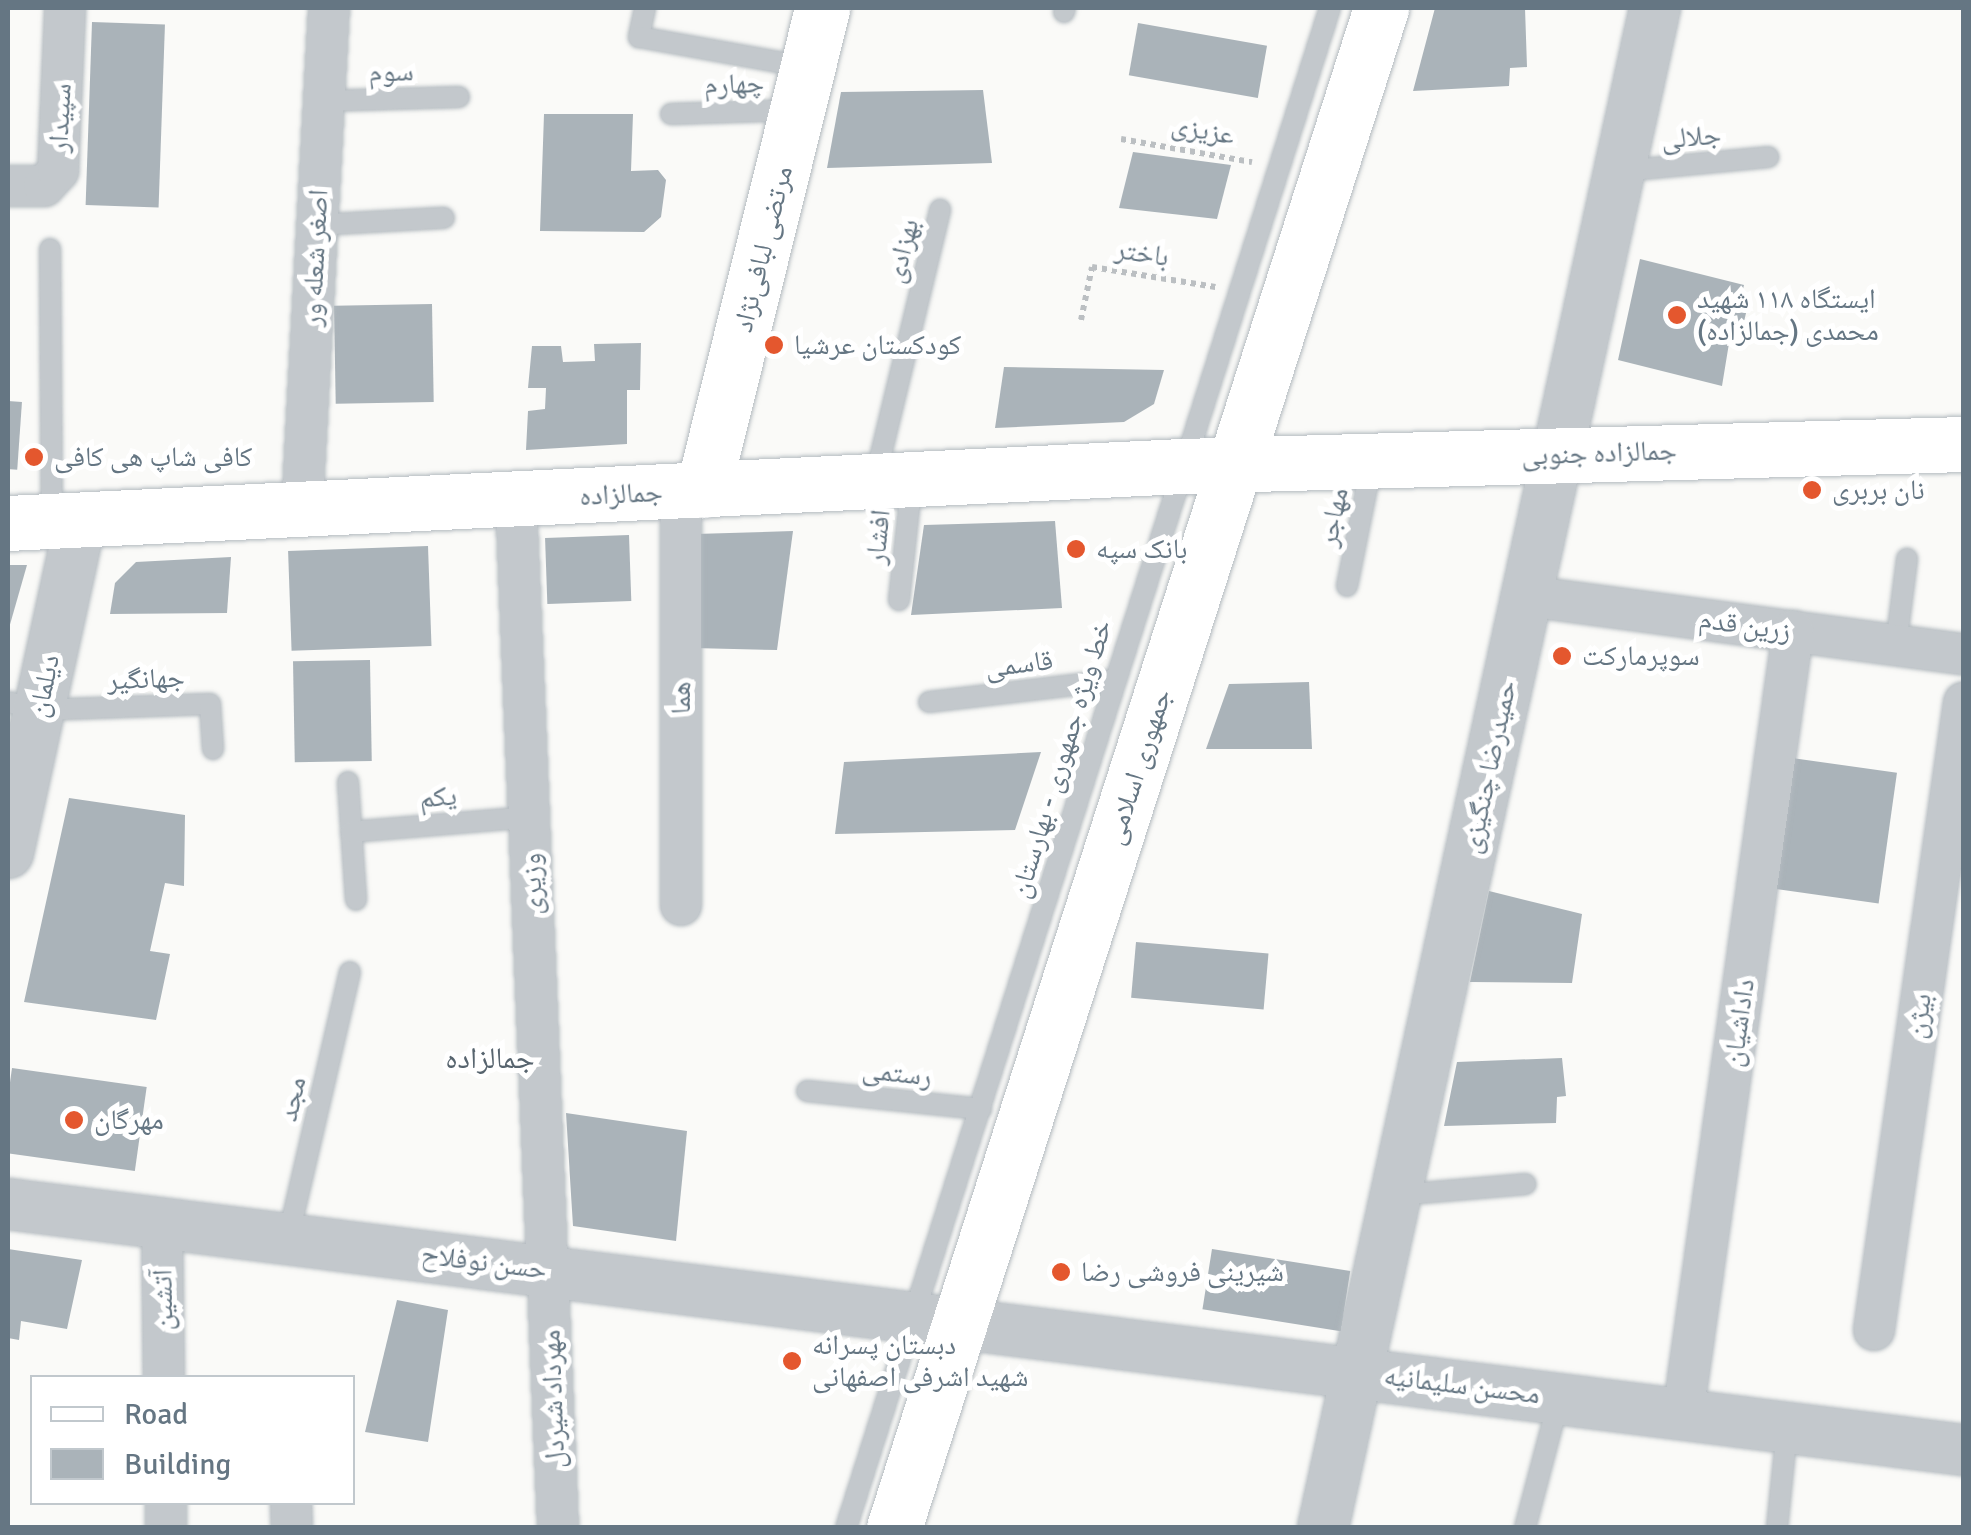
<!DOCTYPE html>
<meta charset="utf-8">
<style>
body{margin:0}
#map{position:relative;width:1971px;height:1535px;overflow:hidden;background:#fafaf8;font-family:Signika,"Noto Naskh Arabic",sans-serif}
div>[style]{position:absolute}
.building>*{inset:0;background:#aab3b9;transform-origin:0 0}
.path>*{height:6px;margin-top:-3px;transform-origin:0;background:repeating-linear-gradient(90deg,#bbbfc2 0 5px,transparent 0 10px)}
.roads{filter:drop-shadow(0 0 2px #b3babf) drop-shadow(0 0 2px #b3babf)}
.service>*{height:20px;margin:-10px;padding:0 10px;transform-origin:10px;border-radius:10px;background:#c3c8cc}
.minor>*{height:40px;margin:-20px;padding:0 20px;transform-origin:20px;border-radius:20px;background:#c3c8cc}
.tertiary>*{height:50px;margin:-25px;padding:0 25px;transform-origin:25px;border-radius:25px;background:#c3c8cc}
.secondary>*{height:55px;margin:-27.5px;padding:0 27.5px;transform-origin:27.5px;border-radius:27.5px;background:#fff}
.primary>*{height:55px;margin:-27.5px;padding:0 27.5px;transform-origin:27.5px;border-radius:27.5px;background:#fff}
.dots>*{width:28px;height:28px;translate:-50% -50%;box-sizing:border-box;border:5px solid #fff;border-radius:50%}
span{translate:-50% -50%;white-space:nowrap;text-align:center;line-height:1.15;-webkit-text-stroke:10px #fff;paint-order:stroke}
.street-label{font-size:28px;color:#657683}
.poi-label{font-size:28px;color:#657683}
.left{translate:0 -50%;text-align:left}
.neighbourhood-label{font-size:30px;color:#57646e}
.frame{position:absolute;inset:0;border:10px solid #657683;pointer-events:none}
.legend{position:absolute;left:30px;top:1375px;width:325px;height:130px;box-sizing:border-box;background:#fff;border:2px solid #c1c8cd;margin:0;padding:12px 18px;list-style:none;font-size:30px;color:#657683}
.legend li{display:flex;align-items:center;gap:20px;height:50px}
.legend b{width:50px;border:2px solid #c1c8cd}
</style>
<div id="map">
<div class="building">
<div style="clip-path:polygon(1435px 8px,1525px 8px,1527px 67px,1510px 68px,1509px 86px,1413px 91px)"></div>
<div style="left:92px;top:22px;width:73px;height:183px;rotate:2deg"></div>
<div style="left:1138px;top:23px;width:131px;height:53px;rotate:10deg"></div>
<div style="clip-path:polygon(983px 90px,992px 163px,827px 168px,841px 92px)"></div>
<div style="clip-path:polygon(544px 114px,633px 114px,631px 171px,658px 170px,666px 180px,661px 217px,644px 232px,540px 231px)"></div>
<div style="clip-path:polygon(1133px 152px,1231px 165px,1217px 219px,1119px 208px)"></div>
<div style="clip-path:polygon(1640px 259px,1744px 285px,1739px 306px,1747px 309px,1741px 334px,1731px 331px,1722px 386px,1618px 360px)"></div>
<div style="left:432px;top:304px;width:98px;height:98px;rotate:89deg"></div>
<div style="clip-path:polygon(641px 343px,640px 390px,627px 390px,627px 444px,526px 450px,528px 411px,545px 409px,546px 388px,528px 388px,532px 346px,561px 346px,563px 362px,595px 361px,594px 344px)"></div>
<div style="clip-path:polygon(1004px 367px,1164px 370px,1154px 404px,1124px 422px,995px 428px)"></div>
<div style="left:8px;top:401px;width:14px;height:68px;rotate:4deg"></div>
<div style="clip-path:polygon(1055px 521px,1062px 608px,911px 615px,924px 525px)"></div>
<div style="clip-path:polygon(793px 531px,777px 650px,693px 648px,695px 534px)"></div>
<div style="left:629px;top:535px;width:66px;height:84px;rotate:88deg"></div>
<div style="left:428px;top:546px;width:100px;height:140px;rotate:88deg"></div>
<div style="clip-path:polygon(231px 557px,227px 613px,110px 614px,115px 583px,136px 562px)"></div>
<div style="clip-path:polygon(8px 565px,27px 565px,9px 628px,8px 628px)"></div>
<div style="left:370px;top:660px;width:101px;height:77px;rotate:89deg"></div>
<div style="clip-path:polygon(1309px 682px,1312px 749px,1206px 749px,1229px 684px)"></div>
<div style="clip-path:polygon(1041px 752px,1015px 830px,835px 834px,844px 762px)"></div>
<div style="left:1792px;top:758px;width:106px;height:132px;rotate:8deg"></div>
<div style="clip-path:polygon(69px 798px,185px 815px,184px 886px,165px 883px,150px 951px,170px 954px,156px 1020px,24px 1002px)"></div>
<div style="clip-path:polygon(1489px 891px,1582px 914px,1572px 983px,1470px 982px)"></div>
<div style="left:1136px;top:942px;width:133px;height:56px;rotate:5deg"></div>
<div style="clip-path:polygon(1562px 1058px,1566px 1096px,1557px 1097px,1556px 1123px,1444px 1126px,1457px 1062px)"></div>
<div style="left:12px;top:1068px;width:136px;height:85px;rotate:8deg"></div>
<div style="clip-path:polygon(566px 1113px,687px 1131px,676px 1241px,573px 1226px)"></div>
<div style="clip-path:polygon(8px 1249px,82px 1260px,67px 1329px,21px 1321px,19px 1340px,8px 1338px)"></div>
<div style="left:1212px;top:1249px;width:140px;height:61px;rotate:9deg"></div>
<div style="clip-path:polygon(397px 1300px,448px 1310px,428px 1442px,365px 1432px)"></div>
</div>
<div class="path">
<div style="left:1121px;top:139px;width:133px;rotate:10deg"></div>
<div style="left:1081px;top:320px;width:54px;rotate:-78.3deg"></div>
<div style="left:1092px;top:267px;width:125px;rotate:9.2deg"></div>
</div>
<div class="roads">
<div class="service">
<div style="left:645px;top:8px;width:30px;rotate:102deg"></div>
<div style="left:639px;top:37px;width:169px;rotate:10.2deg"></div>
<div style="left:1064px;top:12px;width:4px;rotate:-76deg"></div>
<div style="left:324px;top:101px;width:135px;rotate:-1.7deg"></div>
<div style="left:671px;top:114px;width:124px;rotate:-1.8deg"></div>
<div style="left:1621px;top:171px;width:148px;rotate:-5.4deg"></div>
<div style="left:317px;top:225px;width:127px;rotate:-3.2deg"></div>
<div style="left:50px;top:249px;width:270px;rotate:89.6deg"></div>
<div style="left:875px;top:479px;width:277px;rotate:-76.4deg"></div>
<div style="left:1347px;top:586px;width:126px;rotate:-78.6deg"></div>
<div style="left:899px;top:600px;width:120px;rotate:-83.8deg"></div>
<div style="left:1896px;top:645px;width:87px;rotate:-82.7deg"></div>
<div style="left:8px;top:702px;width:32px;rotate:14deg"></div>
<div style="left:39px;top:710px;width:171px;rotate:-2deg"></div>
<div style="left:210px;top:704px;width:45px;rotate:86.2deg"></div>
<div style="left:929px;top:702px;width:187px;rotate:-6.7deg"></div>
<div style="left:348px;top:782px;width:118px;rotate:86.1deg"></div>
<div style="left:351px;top:832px;width:179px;rotate:-4.8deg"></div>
<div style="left:807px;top:1091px;width:175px;rotate:5.9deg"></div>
<div style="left:1398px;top:1195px;width:128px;rotate:-4.9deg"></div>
<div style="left:288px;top:1238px;width:273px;rotate:-76.9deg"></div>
<div style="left:846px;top:1528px;width:1595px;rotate:-72.34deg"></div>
<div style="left:1525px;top:1528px;width:133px;rotate:-75.2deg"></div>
<div style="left:1777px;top:1528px;width:100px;rotate:-84.2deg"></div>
</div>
<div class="minor">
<div style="left:8px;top:186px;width:36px"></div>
<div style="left:44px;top:186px;width:21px;rotate:-47deg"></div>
<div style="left:58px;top:171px;width:163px;rotate:-87.5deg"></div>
<div style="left:681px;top:491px;width:414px;rotate:90deg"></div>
<div style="left:516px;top:499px;width:1030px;rotate:87.66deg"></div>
<div style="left:302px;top:509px;width:502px;rotate:-86.92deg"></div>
<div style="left:1527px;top:596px;width:441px;rotate:7.6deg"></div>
<div style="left:162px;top:1223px;width:155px;rotate:89.3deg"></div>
<div style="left:1874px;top:1330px;width:634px;rotate:-81.84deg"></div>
<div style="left:1683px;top:1414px;width:791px;rotate:-82deg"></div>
<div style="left:166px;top:1502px;width:26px;rotate:90deg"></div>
<div style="left:291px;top:1502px;width:26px;rotate:88deg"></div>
</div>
<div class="tertiary">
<div style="left:8px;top:853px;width:342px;rotate:-77.7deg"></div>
<div style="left:8px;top:1204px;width:1971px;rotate:7.17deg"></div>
<div style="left:1323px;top:1528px;width:1556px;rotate:-77.68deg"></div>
</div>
<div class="secondary">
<div style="left:703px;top:490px;width:496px;rotate:-76.1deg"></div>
<div style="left:8px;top:523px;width:1175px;rotate:-2.78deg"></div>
<div style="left:1182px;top:466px;width:782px;rotate:-1.61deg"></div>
</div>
<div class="primary">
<div style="left:894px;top:1528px;width:1596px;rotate:-72.23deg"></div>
</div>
</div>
<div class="dots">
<div style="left:1677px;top:315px;background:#e4572e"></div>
<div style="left:774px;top:345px;background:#e4572e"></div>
<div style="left:34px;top:457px;background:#e4572e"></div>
<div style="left:1812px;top:490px;background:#e4572e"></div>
<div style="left:1076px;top:549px;background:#e4572e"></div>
<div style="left:1562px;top:656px;background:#e4572e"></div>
<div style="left:74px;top:1120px;background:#e4572e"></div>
<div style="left:1061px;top:1272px;background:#e4572e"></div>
<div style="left:792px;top:1361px;background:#e4572e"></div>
</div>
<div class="street-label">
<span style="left:391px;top:72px;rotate:-2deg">سوم</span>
<span style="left:734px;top:84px;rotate:-2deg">چهارم</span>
<span style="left:60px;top:118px;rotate:-87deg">سپیدار</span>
<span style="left:1203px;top:130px;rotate:10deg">عزیزی</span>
<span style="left:1691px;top:137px;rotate:-5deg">جلالی</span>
<span style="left:763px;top:249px;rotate:-76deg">مرتضی لبافی‌نژاد</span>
<span style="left:902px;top:251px;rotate:-76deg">بهزادی</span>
<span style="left:1142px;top:253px;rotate:9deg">باختر</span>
<span style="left:315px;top:258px;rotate:-87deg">اصغر شعله ور</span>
<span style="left:1599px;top:453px;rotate:-2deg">جمالزاده جنوبی</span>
<span style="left:621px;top:494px;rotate:-3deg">جمالزاده</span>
<span style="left:1333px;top:517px;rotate:-78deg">مهاجر</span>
<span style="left:878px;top:537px;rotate:-84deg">افشار</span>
<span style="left:1745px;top:625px;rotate:8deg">زرین قدم</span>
<span style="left:1019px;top:664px;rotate:-7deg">قاسمی</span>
<span style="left:146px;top:679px;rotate:-2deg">جهانگیر</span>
<span style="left:44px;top:686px;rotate:-78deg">دیلمان</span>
<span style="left:681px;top:698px;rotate:-90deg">هما</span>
<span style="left:1061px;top:759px;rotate:-73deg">خط ویژه جمهوری - بهارستان</span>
<span style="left:1138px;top:767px;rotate:-72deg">جمهوری اسلامی</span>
<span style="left:1489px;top:767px;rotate:-78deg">حمیدرضا چنگیزی</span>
<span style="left:438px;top:797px;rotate:-5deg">یکم</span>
<span style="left:532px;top:884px;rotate:-92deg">وزیری</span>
<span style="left:1919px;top:1016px;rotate:-82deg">بیژن</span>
<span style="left:1739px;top:1023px;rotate:-82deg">داداشیان</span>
<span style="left:897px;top:1073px;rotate:6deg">رستمی</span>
<span style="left:292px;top:1099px;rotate:-77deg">مجد</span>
<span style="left:484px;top:1262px;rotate:7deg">حسن نوفلاح</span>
<span style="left:163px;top:1300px;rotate:-91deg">آتشین</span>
<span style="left:1462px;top:1385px;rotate:7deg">محسن سلیمانیه</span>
<span style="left:553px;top:1399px;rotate:-92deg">مهرداد شیردل</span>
</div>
<div class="poi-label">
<span class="left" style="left:1697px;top:315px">ایستگاه ۱۱۸ شهید<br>محمدی (جمالزاده)</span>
<span class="left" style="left:794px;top:345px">کودکستان عرشیا</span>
<span class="left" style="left:54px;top:457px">کافی شاپ هی کافی</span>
<span class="left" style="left:1832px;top:490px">نان بربری</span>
<span class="left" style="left:1096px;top:549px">بانک سپه</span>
<span class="left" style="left:1582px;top:656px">سوپرمارکت</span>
<span class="left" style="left:94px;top:1120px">مهرگان</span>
<span class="left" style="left:1081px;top:1272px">شیرینی فروشی رضا</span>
<span class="left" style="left:812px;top:1361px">دبستان پسرانه<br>شهید اشرفی اصفهانی</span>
</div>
<div class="neighbourhood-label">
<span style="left:490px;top:1059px">جمالزاده</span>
</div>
<div class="frame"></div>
<ul class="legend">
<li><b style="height:12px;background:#fff"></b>Road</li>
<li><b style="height:28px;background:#aab3b9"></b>Building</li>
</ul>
</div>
